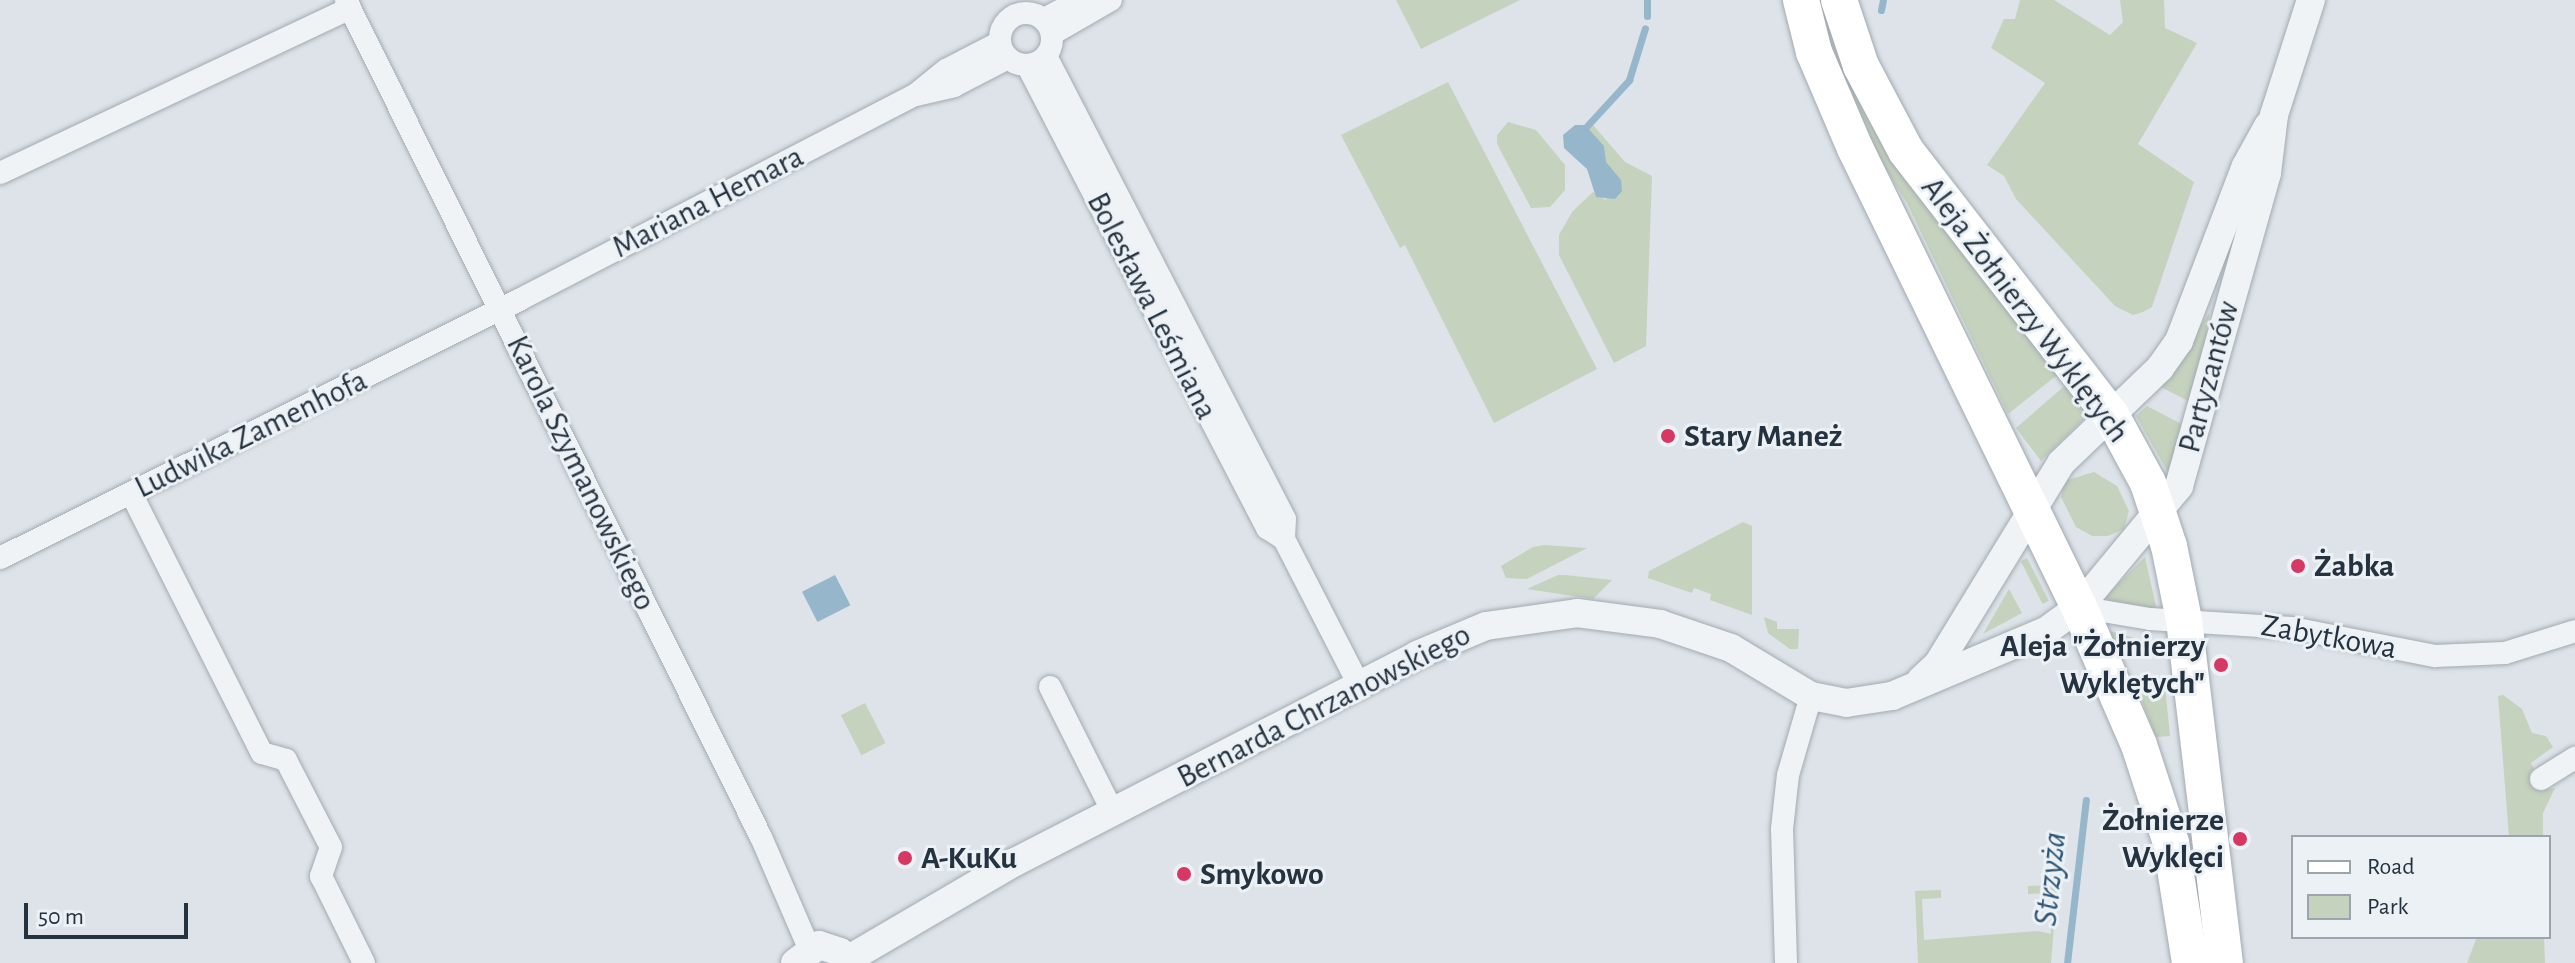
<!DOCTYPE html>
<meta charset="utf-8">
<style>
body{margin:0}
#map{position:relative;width:2575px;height:963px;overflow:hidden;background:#dde3e8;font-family:"Alegreya Sans",sans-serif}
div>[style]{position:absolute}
.green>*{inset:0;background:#c5d2bd;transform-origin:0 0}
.water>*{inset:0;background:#95b6cb;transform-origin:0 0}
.stream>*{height:7px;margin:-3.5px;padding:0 3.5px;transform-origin:3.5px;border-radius:3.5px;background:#95b6cb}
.roads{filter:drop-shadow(0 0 2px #a2aab2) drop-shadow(0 0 2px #a2aab2)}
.minor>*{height:22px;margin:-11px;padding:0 11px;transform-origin:11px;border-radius:11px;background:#f0f3f6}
.minor>.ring{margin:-11px;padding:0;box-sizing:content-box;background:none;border:22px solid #f0f3f6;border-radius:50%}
.tertiary>*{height:28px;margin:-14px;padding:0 14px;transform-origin:14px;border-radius:14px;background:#f0f3f6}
.primary>*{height:36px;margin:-18px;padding:0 18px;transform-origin:18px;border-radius:18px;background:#fff}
.dots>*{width:22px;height:22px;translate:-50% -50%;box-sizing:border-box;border:4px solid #ecf1f6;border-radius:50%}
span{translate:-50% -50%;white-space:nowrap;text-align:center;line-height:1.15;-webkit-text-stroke:6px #ecf1f6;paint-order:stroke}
.street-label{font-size:32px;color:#25323f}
.poi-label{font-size:32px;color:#25323f;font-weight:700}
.left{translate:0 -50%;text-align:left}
.right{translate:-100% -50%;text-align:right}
.water-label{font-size:34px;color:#2d5676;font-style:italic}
.legend{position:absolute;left:2291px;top:835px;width:260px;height:104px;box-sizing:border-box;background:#ecf1f6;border:2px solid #9ca5ad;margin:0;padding:10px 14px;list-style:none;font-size:24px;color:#25323f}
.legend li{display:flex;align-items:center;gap:16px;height:40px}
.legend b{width:40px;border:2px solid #9ca5ad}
.scale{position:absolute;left:24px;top:903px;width:164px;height:36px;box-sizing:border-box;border:4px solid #25323f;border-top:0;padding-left:10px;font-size:24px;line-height:28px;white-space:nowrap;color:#25323f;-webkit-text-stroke:6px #ecf1f6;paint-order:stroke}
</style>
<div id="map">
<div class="green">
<div style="clip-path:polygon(1396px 0,1520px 0,1421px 49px)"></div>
<div style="clip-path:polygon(1811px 0,1825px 0,2061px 372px,2008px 414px,1907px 203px,1869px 142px)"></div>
<div style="clip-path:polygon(2020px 0,2054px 0,2110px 35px,2123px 22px,2120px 0,2164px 0,2165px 28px,2197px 43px,2138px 144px,2194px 182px,2152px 307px,2143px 312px,2133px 315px,2115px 306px,2016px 199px,2004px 176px,1987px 165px,2045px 83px,1991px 48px,2004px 19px,2015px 19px)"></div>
<div style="clip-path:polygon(1448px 82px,1597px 369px,1494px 423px,1405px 245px,1400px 248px,1341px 135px)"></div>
<div style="clip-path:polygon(1508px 122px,1536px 130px,1565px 165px,1565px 190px,1550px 207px,1531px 208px,1497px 144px,1497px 135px)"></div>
<div style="clip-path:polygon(1593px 125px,1625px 162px,1652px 176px,1646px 346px,1614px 363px,1559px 255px,1559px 235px,1572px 212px,1593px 192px,1606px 200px,1604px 146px,1586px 130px)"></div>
<div style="clip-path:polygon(2209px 313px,2209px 316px,2194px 404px,2161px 387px)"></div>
<div style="clip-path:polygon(2069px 382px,2090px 413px,2041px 461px,2016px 428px)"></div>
<div style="clip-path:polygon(2147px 406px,2187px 427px,2170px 476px,2136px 416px)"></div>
<div style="clip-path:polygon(2094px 472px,2117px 486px,2129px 511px,2124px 529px,2108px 536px,2092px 536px,2076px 527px,2061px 497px,2064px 481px)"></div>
<div style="clip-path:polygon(1743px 522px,1752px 526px,1752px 615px,1710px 600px,1711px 594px,1694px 588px,1692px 593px,1648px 578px,1649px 571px)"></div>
<div style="clip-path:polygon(1533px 547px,1544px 545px,1587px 548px,1527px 579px,1506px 578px,1501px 566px)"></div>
<div style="clip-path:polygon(2145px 557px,2157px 611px,2115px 605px,2105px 597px)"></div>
<div style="left:2027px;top:558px;width:48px;height:7px;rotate:63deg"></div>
<div style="clip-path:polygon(1558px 575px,1565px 575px,1612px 580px,1593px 599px,1527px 589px)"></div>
<div style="clip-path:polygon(2009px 589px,2022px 613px,1983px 634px)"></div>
<div style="clip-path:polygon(1764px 617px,1777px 622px,1777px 629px,1799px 629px,1798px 649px,1790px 649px,1768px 633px)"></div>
<div style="clip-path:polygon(2110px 631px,2145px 641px,2145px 650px,2116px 647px)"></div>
<div style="clip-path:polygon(2165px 686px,2170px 736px,2156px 737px,2139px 693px)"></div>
<div style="clip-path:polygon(2503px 695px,2522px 709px,2532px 733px,2546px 736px,2553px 747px,2531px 763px,2544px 789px,2555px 788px,2543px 813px,2543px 837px,2509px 837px,2498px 696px)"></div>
<div style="left:865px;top:703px;width:45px;height:27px;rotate:63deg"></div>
<div style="clip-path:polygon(2053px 885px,2057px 889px,2051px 963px,1918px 963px,1915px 891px,1941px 890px,1941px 898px,1922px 899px,1924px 940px,2038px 931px,2051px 934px,2050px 893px,2028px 894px,2028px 886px)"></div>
<div style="clip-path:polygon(2477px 937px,2544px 937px,2545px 963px,2467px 963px)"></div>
</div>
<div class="water">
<div style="clip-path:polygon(1575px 125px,1585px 125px,1604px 146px,1606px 162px,1621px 180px,1622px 191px,1615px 199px,1596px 197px,1587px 169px,1564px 148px,1563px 135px)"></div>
<div style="left:835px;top:575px;width:34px;height:37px;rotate:63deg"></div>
</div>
<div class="stream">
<div style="left:1647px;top:0;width:16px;rotate:90deg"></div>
<div style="left:1881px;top:10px;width:10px;rotate:-79deg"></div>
<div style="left:1586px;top:127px;width:64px;rotate:-47.5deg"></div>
<div style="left:1629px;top:80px;width:54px;rotate:-72.9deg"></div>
<div style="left:2067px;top:963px;width:164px;rotate:-83.4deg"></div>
</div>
<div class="roads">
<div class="minor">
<div style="left:346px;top:0;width:934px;rotate:63.63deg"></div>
<div style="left:761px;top:837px;width:121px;rotate:66.6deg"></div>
<div class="ring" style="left:1000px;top:13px;width:30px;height:30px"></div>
<div style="left:1044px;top:19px;width:41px;rotate:-27.8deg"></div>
<div style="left:1052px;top:34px;width:68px;rotate:-30deg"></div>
<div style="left:1046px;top:56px;width:521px;rotate:62.7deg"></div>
<div style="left:1285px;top:519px;width:20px;rotate:93deg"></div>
<div style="left:1027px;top:65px;width:522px;rotate:62.6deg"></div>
<div style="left:1267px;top:528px;width:20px;rotate:33deg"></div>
<div style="left:1284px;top:539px;width:164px;rotate:62.8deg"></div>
<div style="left:916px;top:95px;width:39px;rotate:-13deg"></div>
<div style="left:954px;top:86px;width:61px;rotate:-27.4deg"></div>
<div style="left:0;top:173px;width:387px;rotate:-25.2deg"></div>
<div style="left:131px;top:493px;width:291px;rotate:63.3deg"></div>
<div style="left:262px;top:753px;width:25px;rotate:16deg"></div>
<div style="left:286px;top:760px;width:98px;rotate:62.7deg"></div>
<div style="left:331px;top:847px;width:31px;rotate:109deg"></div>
<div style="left:321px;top:876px;width:97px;rotate:63.7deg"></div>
<div style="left:0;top:558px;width:580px;rotate:-26.43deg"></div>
<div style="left:519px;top:300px;width:446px;rotate:-27.4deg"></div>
<div style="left:915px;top:95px;width:40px;rotate:-39deg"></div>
<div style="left:946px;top:70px;width:61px;rotate:-27.4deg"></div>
<div style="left:2079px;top:607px;width:72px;rotate:9.6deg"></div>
<div style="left:2150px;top:619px;width:142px;rotate:3.6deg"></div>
<div style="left:2292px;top:628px;width:146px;rotate:11.1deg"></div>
<div style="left:2435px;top:656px;width:70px;rotate:-2.5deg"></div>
<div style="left:2505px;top:653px;width:73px;rotate:-17.4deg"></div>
<div style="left:1050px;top:687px;width:140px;rotate:63.3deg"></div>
<div style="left:2541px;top:779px;width:40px;rotate:-32deg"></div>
<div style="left:1786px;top:963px;width:134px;rotate:-91.7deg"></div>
<div style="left:1782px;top:829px;width:54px;rotate:-83.7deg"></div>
<div style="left:1788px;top:775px;width:82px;rotate:-73.8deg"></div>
</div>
<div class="tertiary">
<div style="left:1921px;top:680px;width:23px;rotate:-43deg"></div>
<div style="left:1938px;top:664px;width:236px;rotate:-58.5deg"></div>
<div style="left:2061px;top:463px;width:137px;rotate:-43.8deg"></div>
<div style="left:2160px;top:368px;width:33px;rotate:-55deg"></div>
<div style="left:2179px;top:341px;width:187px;rotate:-69.1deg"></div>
<div style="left:2246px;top:166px;width:46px;rotate:-61.2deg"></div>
<div style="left:847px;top:960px;width:194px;rotate:-30.3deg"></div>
<div style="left:1015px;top:862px;width:452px;rotate:-27.2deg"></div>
<div style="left:1417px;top:655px;width:75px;rotate:-22.8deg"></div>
<div style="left:1486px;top:626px;width:92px;rotate:-8.1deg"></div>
<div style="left:1577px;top:613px;width:84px;rotate:7.5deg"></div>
<div style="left:1660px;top:624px;width:75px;rotate:18.7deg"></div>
<div style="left:1731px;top:648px;width:93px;rotate:31deg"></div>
<div style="left:1811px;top:696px;width:36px;rotate:11deg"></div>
<div style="left:1846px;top:703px;width:47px;rotate:-8.7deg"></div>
<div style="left:1892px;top:696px;width:167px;rotate:-22.9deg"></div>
<div style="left:2046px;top:631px;width:41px;rotate:-36deg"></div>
<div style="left:2079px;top:607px;width:157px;rotate:-50.4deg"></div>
<div style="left:2179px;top:486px;width:325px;rotate:-74.3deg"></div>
<div style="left:2267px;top:173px;width:58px;rotate:-83.1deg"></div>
<div style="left:2274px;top:115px;width:121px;rotate:-72.2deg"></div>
<div style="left:795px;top:963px;width:30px;rotate:-37deg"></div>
<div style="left:819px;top:945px;width:22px;rotate:18deg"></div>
<div style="left:840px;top:952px;width:14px;rotate:54deg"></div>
</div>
<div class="primary">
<div style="left:1801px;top:0;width:54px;rotate:76deg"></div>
<div style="left:1814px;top:52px;width:104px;rotate:66.9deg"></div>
<div style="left:1855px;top:148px;width:511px;rotate:63.99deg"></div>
<div style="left:2079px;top:607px;width:150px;rotate:66.5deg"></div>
<div style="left:2139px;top:745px;width:103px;rotate:71.9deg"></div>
<div style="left:2171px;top:843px;width:121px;rotate:81deg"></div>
<div style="left:1839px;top:0;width:70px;rotate:71.6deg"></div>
<div style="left:1861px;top:66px;width:96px;rotate:62.1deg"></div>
<div style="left:1906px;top:151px;width:334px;rotate:52.2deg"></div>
<div style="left:2111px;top:415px;width:77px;rotate:61.4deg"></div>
<div style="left:2148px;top:483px;width:66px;rotate:71.6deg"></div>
<div style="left:2169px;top:546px;width:76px;rotate:78.5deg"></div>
<div style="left:2184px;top:620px;width:345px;rotate:83.2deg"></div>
</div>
</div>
<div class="dots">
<div style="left:1668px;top:436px;background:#d63863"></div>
<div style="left:2298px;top:566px;background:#d63863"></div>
<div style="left:2221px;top:665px;background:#d63863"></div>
<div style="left:2240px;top:839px;background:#d63863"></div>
<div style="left:905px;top:858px;background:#d63863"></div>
<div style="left:1184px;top:874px;background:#d63863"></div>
</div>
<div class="street-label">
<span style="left:708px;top:202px;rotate:-27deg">Mariana Hemara</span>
<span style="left:1152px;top:306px;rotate:63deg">Bolesława Leśmiana</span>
<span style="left:2025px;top:310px;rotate:53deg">Aleja Żołnierzy Wyklętych</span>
<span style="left:2209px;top:377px;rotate:-75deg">Partyzantów</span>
<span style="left:251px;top:434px;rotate:-26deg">Ludwika Zamenhofa</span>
<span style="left:581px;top:473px;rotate:64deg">Karola Szymanowskiego</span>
<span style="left:2329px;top:637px;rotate:10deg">Zabytkowa</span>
<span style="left:1324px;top:706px;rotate:-27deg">Bernarda Chrzanowskiego</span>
</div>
<div class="poi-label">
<span class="left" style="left:1684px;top:436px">Stary Maneż</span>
<span class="left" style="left:2314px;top:566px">Żabka</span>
<span class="right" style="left:2205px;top:665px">Aleja "Żołnierzy<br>Wyklętych"</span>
<span class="right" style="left:2224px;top:839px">Żołnierze<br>Wyklęci</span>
<span class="left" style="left:921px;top:858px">A-KuKu</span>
<span class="left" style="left:1200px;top:874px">Smykowo</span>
</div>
<div class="water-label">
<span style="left:2051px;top:879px;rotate:-84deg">Strzyża</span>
</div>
<ul class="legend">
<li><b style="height:10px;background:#fff"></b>Road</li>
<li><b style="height:22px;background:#c5d2bd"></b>Park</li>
</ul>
<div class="scale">50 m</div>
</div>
